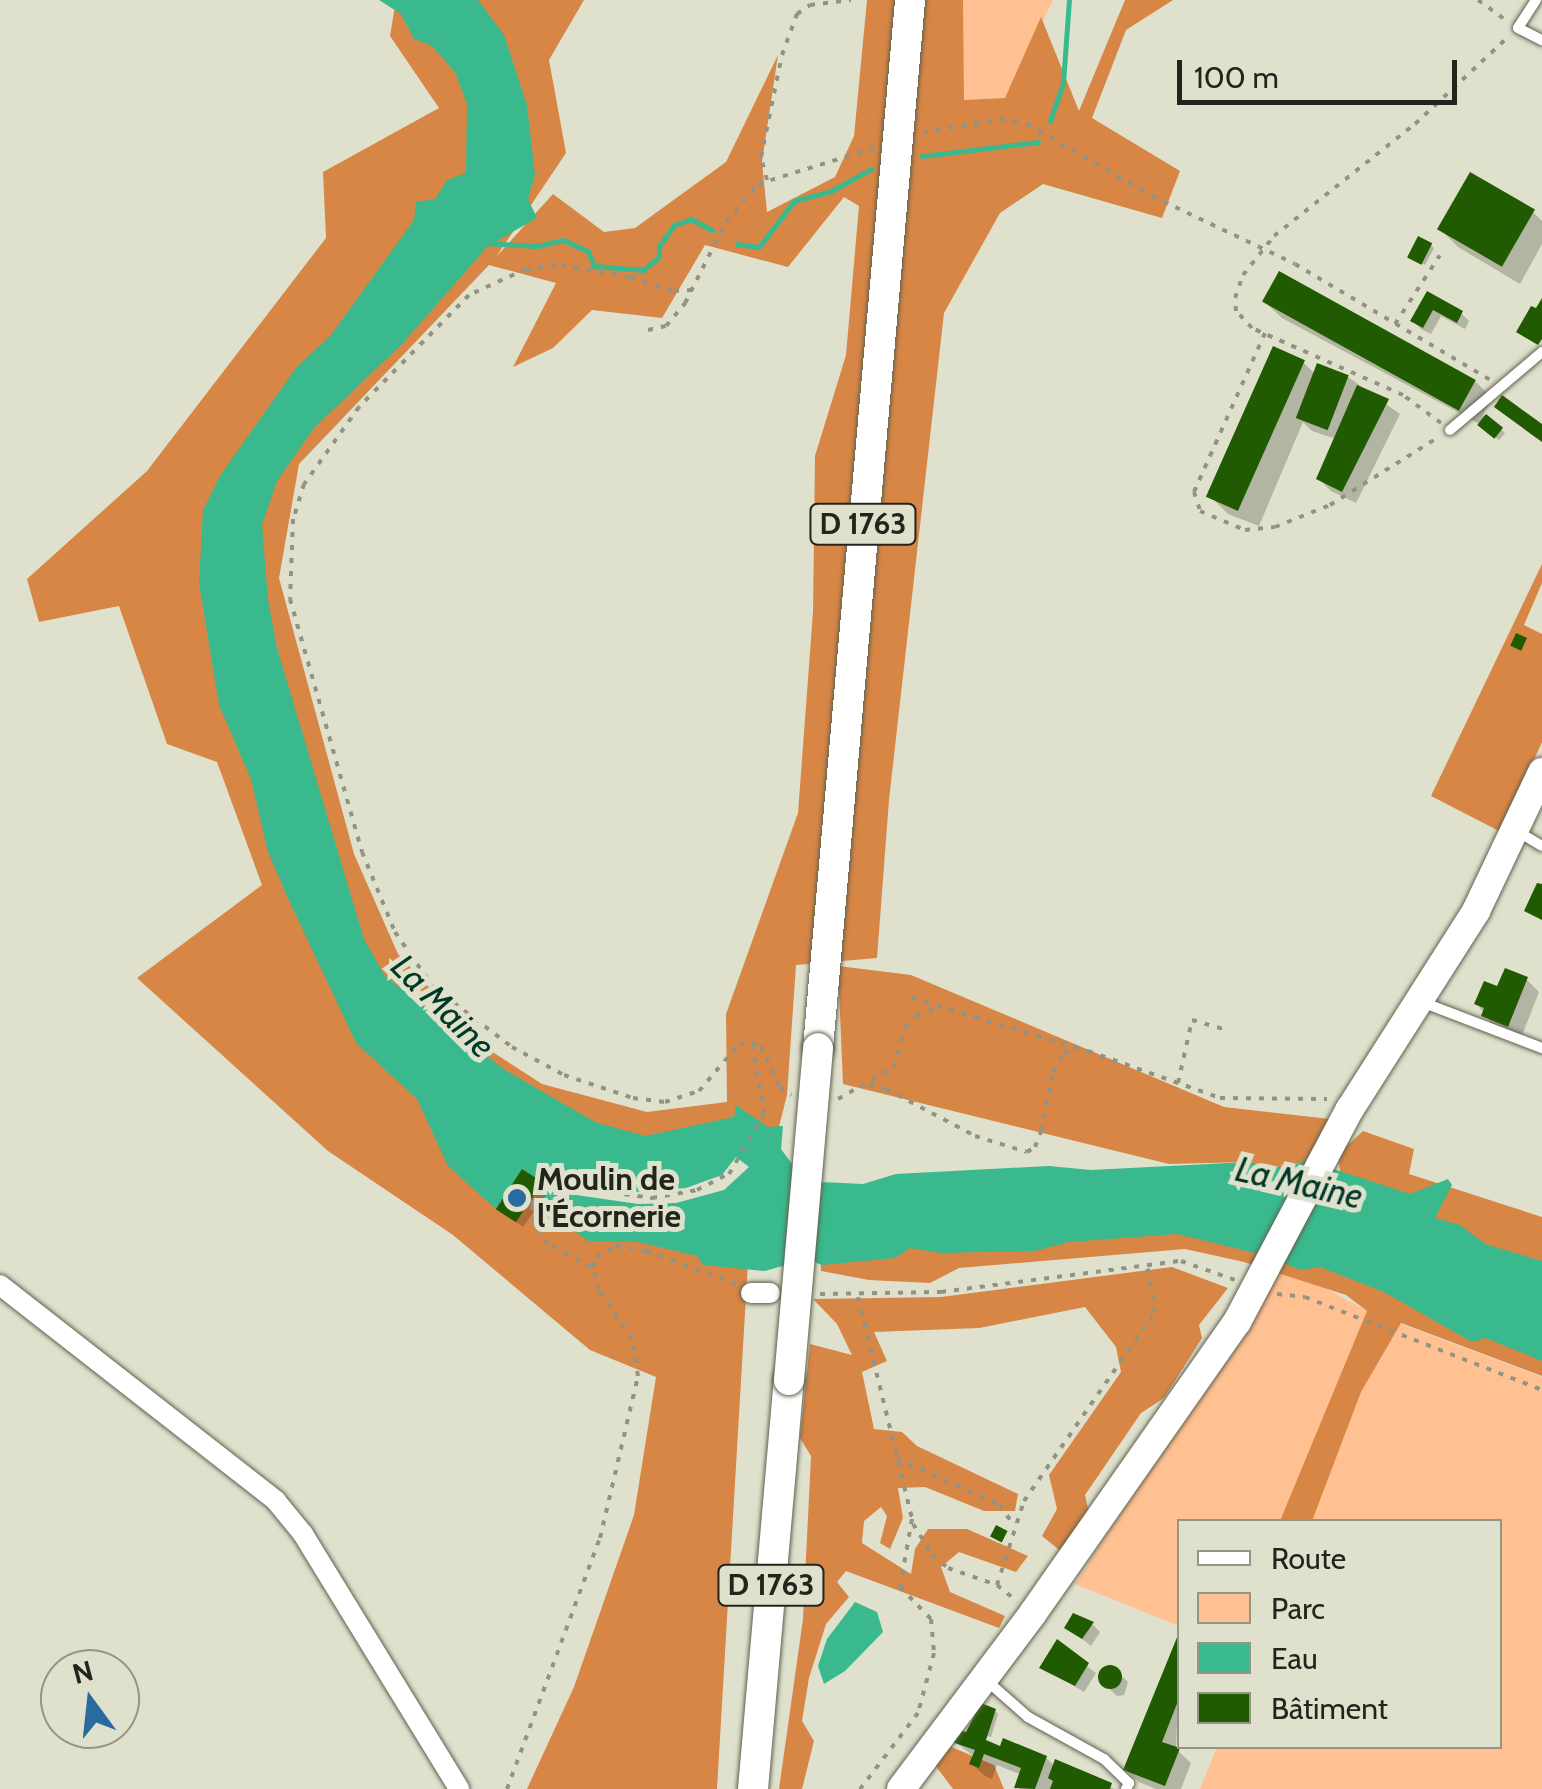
<!DOCTYPE html>
<meta charset="utf-8">
<style>
body{margin:0}
#map{position:relative;width:1542px;height:1789px;overflow:hidden;background:#dfe1cd;font-family:Cabin,sans-serif}
div>[style]{position:absolute}
.green>*{inset:0;background:#ffc092}
.forest>*{inset:0;background:#d88645}
.water>*{inset:0;background:#39b98d}
.pier>*{inset:0;background:#dfe1cd}
.shadow>*{inset:0;background:#0003}
.stream>*{height:5px;margin:-2.5px;padding:0 2.5px;transform-origin:2.5px;border-radius:2.5px;background:#39b98d}
.building>*{inset:0;background:#205b01;transform-origin:0 0}
.round{border-radius:50%}
.path>*{height:4px;margin-top:-2px;transform-origin:0;background:repeating-linear-gradient(90deg,#929384 0 5px,transparent 0 13px)}
.roads{filter:drop-shadow(0 0 2px #5f604e) drop-shadow(0 0 2px #5f604e)}
.lane>*{height:10px;margin:-5px;padding:0 5px;transform-origin:5px;border-radius:5px;background:#fff}
.street>*{height:20px;margin:-10px;padding:0 10px;transform-origin:10px;border-radius:10px;background:#fff}
.secondary>*{height:28px;margin:-14px;padding:0 14px;transform-origin:14px;border-radius:14px;background:#fff}
.primary>*{height:30px;margin:-15px;padding:0 15px;transform-origin:15px;border-radius:15px;background:#fff}
.bridges{filter:drop-shadow(0 0 2px #5f604e) drop-shadow(0 0 2px #5f604e)}
.primary-bridge>*{height:30px;margin:-15px;padding:0 15px;transform-origin:15px;border-radius:15px;background:#fff}
.dots>*{width:28px;height:28px;translate:-50% -50%;box-sizing:border-box;border:5px solid #dfe1cd;border-radius:50%}
span{translate:-50% -50%;white-space:nowrap;text-align:center;line-height:1.15;-webkit-text-stroke:10px #dfe1cd;paint-order:stroke}
.shield-label span{padding:2px 8px;background:#dfe1cd;border:2px solid;border-radius:8px;-webkit-text-stroke-width:0}
.shield-label{font-size:30px;color:#23241c;font-weight:700}
.poi-label{font-size:32px;color:#23241c;font-weight:700}
.left{translate:0 -50%;text-align:left}
.water-label{font-size:35px;color:#003827;font-style:italic}
.legend{position:absolute;left:1177px;top:1519px;width:325px;height:230px;box-sizing:border-box;background:#dfe1cd;border:2px solid #949586;margin:0;padding:12px 18px;list-style:none;font-size:30px;color:#23241c}
.legend li{display:flex;align-items:center;gap:20px;height:50px}
.legend b{width:50px;border:2px solid #949586}
.north{position:absolute;left:40px;top:1649px;width:100px;height:100px;box-sizing:border-box;background:#dfe1cd;border:2px solid #949586;border-radius:50%;rotate:345deg;font-size:28px;font-weight:700;line-height:40px;text-align:center;color:#23241c}
.north::after{content:'';display:block;margin:auto;width:35px;height:45px;background:#296aa0;clip-path:polygon(50% 0,100% 100%,50% 72%,0 100%)}
.scale{position:absolute;left:1177px;top:60px;width:280px;height:45px;box-sizing:border-box;border:5px solid #23241c;border-top:0;padding-left:12px;font-size:30px;line-height:35px;white-space:nowrap;color:#23241c;-webkit-text-stroke:8px #dfe1cd;paint-order:stroke}
</style>
<div id="map">
<div class="green">
<div style="clip-path:polygon(963px 0,1053px 0,1005px 98px,963px 100px)"></div>
<div style="clip-path:polygon(1281px 1264px,1367px 1311px,1542px 1377px,1542px 1789px,1200px 1789px,1217px 1747px,1500px 1746px,1500px 1522px,1180px 1522px,1179px 1626px,1075px 1584px)"></div>
</div>
<div class="forest">
<div style="clip-path:polygon(evenodd,396px 0,584px 0,549px 60px,566px 153px,496px 257px,553px 194px,604px 232px,635px 228px,726px 162px,778px 55px,762px 162px,767px 212px,835px 177px,854px 136px,867px 0,963px 0,964px 100px,1005px 98px,1041px 17px,1079px 111px,1125px 0,1173px 0,1126px 30px,1092px 118px,1180px 171px,1162px 218px,1043px 184px,1000px 213px,944px 313px,889px 800px,877px 958px,796px 965px,787px 1095px,749px 1245px,717px 1789px,527px 1789px,574px 1687px,634px 1515px,656px 1377px,590px 1350px,453px 1235px,328px 1151px,137px 978px,262px 885px,217px 762px,167px 744px,119px 606px,39px 622px,27px 579px,147px 471px,326px 238px,323px 172px,439px 108px,390px 36px,396px 0,844px 197px,859px 206px,846px 355px,815px 456px,813px 612px,798px 813px,726px 1014px,727px 1102px,647px 1112px,542px 1084px,485px 1047px,398px 954px,354px 854px,279px 578px,299px 464px,489px 265px,556px 283px,513px 367px,553px 348px,592px 310px,662px 318px,705px 245px,788px 267px,844px 197px)"></div>
<div style="clip-path:polygon(1542px 564px,1542px 583px,1524px 625px,1542px 634px,1542px 742px,1501px 832px,1431px 796px)"></div>
<div style="clip-path:polygon(838px 966px,911px 975px,1224px 1107px,1330px 1119px,1306px 1160px,1286px 1168px,1248px 1162px,1169px 1164px,843px 1084px)"></div>
<div style="clip-path:polygon(1363px 1131px,1414px 1149px,1409px 1174px,1542px 1217px,1542px 1273px,1344px 1204px,1338px 1154px)"></div>
<div style="clip-path:polygon(1159px 1227px,1306px 1253px,1542px 1348px,1542px 1376px,1401px 1323px,1361px 1392px,1312px 1521px,1280px 1521px,1367px 1311px,1346px 1295px,1244px 1262px,1185px 1249px,959px 1268px,930px 1283px,869px 1280px,821px 1271px,820px 1253px)"></div>
<div style="clip-path:polygon(1172px 1267px,1228px 1288px,1199px 1325px,1202px 1338px,1164px 1398px,1141px 1413px,1085px 1495px,1088px 1509px,1063px 1553px,1042px 1536px,1057px 1509px,1049px 1475px,1121px 1372px,1116px 1347px,1085px 1307px,979px 1328px,874px 1332px,887px 1361px,862px 1372px,874px 1429px,902px 1432px,917px 1446px,1018px 1494px,1015px 1511px,984px 1511px,925px 1487px,898px 1488px,903px 1518px,890px 1549px,880px 1543px,887px 1516px,881px 1507px,864px 1521px,862px 1543px,911px 1574px,915px 1549px,928px 1529px,967px 1529px,1028px 1556px,1016px 1572px,959px 1552px,941px 1567px,950px 1592px,1005px 1616px,999px 1628px,846px 1571px,837px 1582px,849px 1597px,826px 1624px,809px 1678px,802px 1721px,814px 1741px,802px 1789px,779px 1789px,803px 1619px,811px 1456px,800px 1438px,810px 1344px,852px 1355px,837px 1324px,813px 1299px,941px 1297px)"></div>
<div style="clip-path:polygon(949px 1746px,994px 1765px,1004px 1789px,953px 1789px,935px 1765px)"></div>
</div>
<div class="water">
<div style="clip-path:polygon(379px 0,478px 0,504px 35px,527px 105px,535px 175px,528px 199px,537px 218px,488px 246px,402px 344px,314px 428px,277px 481px,262px 525px,268px 600px,277px 648px,364px 939px,385px 976px,505px 1070px,595px 1122px,645px 1136px,734px 1117px,736px 1105px,768px 1127px,783px 1126px,781px 1149px,795px 1168px,821px 1182px,863px 1184px,896px 1174px,1049px 1166px,1091px 1170px,1248px 1162px,1286px 1168px,1306px 1160px,1410px 1194px,1448px 1179px,1452px 1185px,1435px 1218px,1460px 1225px,1485px 1244px,1542px 1261px,1542px 1361px,1486px 1338px,1472px 1342px,1384px 1292px,1320px 1267px,1301px 1270px,1263px 1255px,1177px 1234px,1069px 1242px,1035px 1251px,942px 1253px,910px 1248px,895px 1258px,822px 1265px,806px 1259px,765px 1271px,703px 1265px,697px 1256px,638px 1242px,588px 1241px,575px 1231px,535px 1216px,545px 1190px,523px 1169px,496px 1209px,448px 1166px,417px 1099px,356px 1043px,287px 896px,268px 852px,251px 779px,219px 705px,199px 583px,203px 510px,220px 476px,296px 368px,331px 335px,414px 220px,416px 202px,435px 199px,447px 180px,466px 173px,467px 104px,455px 72px,432px 46px,414px 39px,401px 14px)"></div>
<div style="clip-path:polygon(855px 1602px,877px 1612px,883px 1632px,845px 1671px,824px 1684px,818px 1666px,827px 1639px)"></div>
</div>
<div class="pier">
<div style="clip-path:polygon(736px 1157px,749px 1167px,724px 1190px,676px 1203px,638px 1204px,542px 1190px,546px 1180px,575px 1180px,620px 1193px,686px 1188px,722px 1175px)"></div>
</div>
<div class="shadow">
<div style="clip-path:polygon(1533px 212px,1542px 221px,1542px 244px,1520px 284px,1458px 247px,1441px 230px)"></div>
<div style="clip-path:polygon(1431px 245px,1434px 248px,1425px 265px,1414px 260px)"></div>
<div style="clip-path:polygon(1428px 295px,1461px 313px,1469px 321px,1465px 329px,1441px 316px,1431px 334px,1421px 329px,1413px 321px)"></div>
<div style="clip-path:polygon(1264px 301px,1475px 381px,1492px 398px,1483px 415px,1505px 433px,1499px 440px,1478px 423px,1282px 318px)"></div>
<div style="clip-path:polygon(1303px 362px,1316px 375px,1348px 377px,1400px 414px,1356px 503px,1331px 491px,1319px 479px,1336px 439px,1312px 431px,1303px 422px,1259px 526px,1228px 514px,1211px 497px)"></div>
<div style="clip-path:polygon(1526px 979px,1539px 992px,1521px 1038px,1496px 1029px,1477px 1004px)"></div>
<div style="clip-path:polygon(540px 1184px,548px 1192px,523px 1227px,499px 1209px)"></div>
<div style="clip-path:polygon(1092px 1624px,1100px 1632px,1091px 1646px,1067px 1627px)"></div>
<div style="clip-path:polygon(1180px 1640px,1176px 1749px,1191px 1763px,1181px 1789px,1156px 1789px,1139px 1782px,1126px 1770px)"></div>
<div style="clip-path:polygon(1057px 1643px,1096px 1673px,1084px 1692px,1042px 1667px)"></div>
<div style="clip-path:polygon(1113px 1668px,1128px 1682px,1124px 1695px,1117px 1696px,1102px 1682px,1101px 1675px)"></div>
<div style="clip-path:polygon(995px 1711px,998px 1714px,991px 1737px,972px 1733px,1001px 1749px,1046px 1758px,1055px 1766px,1115px 1789px,1019px 1789px,1022px 1775px,997px 1765px,992px 1779px,985px 1776px,972px 1764px,975px 1757px,955px 1742px)"></div>
</div>
<div class="stream">
<div style="left:1050px;top:121px;width:40px;rotate:-71.1deg"></div>
<div style="left:1063px;top:83px;width:83px;rotate:-85.9deg"></div>
<div style="left:922px;top:156px;width:117px;rotate:-6.9deg"></div>
<div style="left:485px;top:243px;width:52px;rotate:3.3deg"></div>
<div style="left:537px;top:246px;width:27px;rotate:-13deg"></div>
<div style="left:563px;top:240px;width:27px;rotate:24deg"></div>
<div style="left:588px;top:251px;width:16px;rotate:68deg"></div>
<div style="left:594px;top:266px;width:49px;rotate:4.7deg"></div>
<div style="left:643px;top:270px;width:21px;rotate:-39deg"></div>
<div style="left:659px;top:257px;width:11px;rotate:-90deg"></div>
<div style="left:659px;top:246px;width:26px;rotate:-54deg"></div>
<div style="left:674px;top:225px;width:18px;rotate:-19deg"></div>
<div style="left:691px;top:219px;width:24px;rotate:28deg"></div>
<div style="left:737px;top:244px;width:22px;rotate:8deg"></div>
<div style="left:759px;top:247px;width:58px;rotate:-52.7deg"></div>
<div style="left:794px;top:201px;width:38px;rotate:-15deg"></div>
<div style="left:831px;top:191px;width:46px;rotate:-28.8deg"></div>
</div>
<div class="building">
<div style="left:1470px;top:172px;width:75px;height:66px;rotate:30deg"></div>
<div style="left:1418px;top:236px;width:16px;height:24px;rotate:27deg"></div>
<div style="left:1279px;top:271px;width:225px;height:35px;rotate:29deg"></div>
<div style="clip-path:polygon(1427px 291px,1463px 311px,1457px 323px,1433px 310px,1423px 328px,1410px 321px)"></div>
<div style="clip-path:polygon(1542px 298px,1542px 339px,1538px 345px,1516px 332px,1531px 306px,1536px 308px)"></div>
<div style="left:1273px;top:346px;width:35px;height:165px;rotate:24deg"></div>
<div style="left:1317px;top:363px;width:34px;height:59px;rotate:21deg"></div>
<div style="clip-path:polygon(1357px 385px,1389px 399px,1342px 492px,1316px 479px)"></div>
<div style="clip-path:polygon(1502px 395px,1542px 424px,1542px 442px,1494px 407px)"></div>
<div style="left:1486px;top:414px;width:22px;height:14px;rotate:39deg"></div>
<div style="left:1516px;top:633px;width:12px;height:14px;rotate:24deg"></div>
<div style="clip-path:polygon(1537px 883px,1542px 884px,1542px 920px,1524px 911px)"></div>
<div style="clip-path:polygon(1505px 968px,1528px 977px,1508px 1027px,1481px 1016px,1484px 1008px,1474px 1004px,1484px 981px,1497px 986px)"></div>
<div style="left:522px;top:1169px;width:24px;height:48px;rotate:33deg"></div>
<div style="left:996px;top:1525px;width:13px;height:13px;rotate:27deg"></div>
<div style="clip-path:polygon(1073px 1613px,1094px 1622px,1082px 1639px,1064px 1628px)"></div>
<div style="clip-path:polygon(1180px 1630px,1180px 1696px,1162px 1742px,1180px 1748px,1165px 1786px,1123px 1770px)"></div>
<div style="clip-path:polygon(1057px 1639px,1089px 1663px,1075px 1686px,1039px 1668px)"></div>
<div class="round" style="left:1098px;top:1665px;width:24px;height:24px"></div>
<div style="clip-path:polygon(981px 1703px,996px 1709px,986px 1740px,1000px 1746px,1003px 1738px,1047px 1756px,1035px 1789px,1014px 1788px,1021px 1768px,984px 1754px,979px 1768px,969px 1764px,975px 1750px,952px 1742px,959px 1730px,966px 1732px)"></div>
<div style="clip-path:polygon(1055px 1759px,1112px 1783px,1110px 1789px,1050px 1789px,1053px 1781px,1048px 1778px)"></div>
</div>
<div class="path">
<div style="left:1478px;top:0;width:37px;rotate:36deg"></div>
<div style="left:923px;top:133px;width:78px;rotate:-10.3deg"></div>
<div style="left:1000px;top:119px;width:27px;rotate:10deg"></div>
<div style="left:1027px;top:124px;width:144px;rotate:29.9deg"></div>
<div style="left:1152px;top:196px;width:158px;rotate:25.4deg"></div>
<div style="left:1295px;top:264px;width:227px;rotate:30.7deg"></div>
<div style="left:767px;top:180px;width:24px;rotate:-105deg"></div>
<div style="left:761px;top:157px;width:104px;rotate:-78.4deg"></div>
<div style="left:782px;top:55px;width:44px;rotate:-69.9deg"></div>
<div style="left:797px;top:14px;width:16px;rotate:-35deg"></div>
<div style="left:810px;top:5px;width:41px;rotate:-7deg"></div>
<div style="left:692px;top:290px;width:20px;rotate:177deg"></div>
<div style="left:672px;top:291px;width:44px;rotate:-161.6deg"></div>
<div style="left:630px;top:277px;width:75px;rotate:-170.8deg"></div>
<div style="left:556px;top:265px;width:30px;rotate:172deg"></div>
<div style="left:526px;top:269px;width:63px;rotate:155.5deg"></div>
<div style="left:469px;top:295px;width:157px;rotate:134.5deg"></div>
<div style="left:359px;top:407px;width:95px;rotate:125.5deg"></div>
<div style="left:304px;top:484px;width:37px;rotate:107deg"></div>
<div style="left:293px;top:519px;width:80px;rotate:92.1deg"></div>
<div style="left:290px;top:599px;width:263px;rotate:74.1deg"></div>
<div style="left:362px;top:852px;width:87px;rotate:67.6deg"></div>
<div style="left:395px;top:932px;width:67px;rotate:55.4deg"></div>
<div style="left:433px;top:987px;width:99px;rotate:37.2deg"></div>
<div style="left:512px;top:1047px;width:59px;rotate:28.3deg"></div>
<div style="left:564px;top:1075px;width:73px;rotate:18.4deg"></div>
<div style="left:633px;top:1098px;width:32px;rotate:7deg"></div>
<div style="left:665px;top:1102px;width:36px;rotate:-18deg"></div>
<div style="left:699px;top:1091px;width:62px;rotate:-49.6deg"></div>
<div style="left:739px;top:1044px;width:13px;rotate:-4deg"></div>
<div style="left:752px;top:1043px;width:9px;rotate:18deg"></div>
<div style="left:761px;top:1046px;width:45px;rotate:65.1deg"></div>
<div style="left:780px;top:1087px;width:14px;rotate:36deg"></div>
<div style="left:1395px;top:324px;width:82px;rotate:-56.9deg"></div>
<div style="left:648px;top:330px;width:18px;rotate:-13deg"></div>
<div style="left:666px;top:326px;width:30px;rotate:-50deg"></div>
<div style="left:685px;top:303px;width:91px;rotate:-63.2deg"></div>
<div style="left:726px;top:222px;width:50px;rotate:-49.9deg"></div>
<div style="left:758px;top:184px;width:121px;rotate:-17.2deg"></div>
<div style="left:1265px;top:333px;width:174px;rotate:114.1deg"></div>
<div style="left:1194px;top:492px;width:20px;rotate:72deg"></div>
<div style="left:1200px;top:511px;width:49px;rotate:22.9deg"></div>
<div style="left:1245px;top:530px;width:30px;rotate:-6deg"></div>
<div style="left:1275px;top:527px;width:59px;rotate:-21.8deg"></div>
<div style="left:1330px;top:505px;width:128px;rotate:-32deg"></div>
<div style="left:1441px;top:423px;width:47px;rotate:-143.6deg"></div>
<div style="left:1403px;top:395px;width:165px;rotate:-156.1deg"></div>
<div style="left:1252px;top:328px;width:23px;rotate:-133deg"></div>
<div style="left:1236px;top:311px;width:13px;rotate:-94deg"></div>
<div style="left:1235px;top:298px;width:24px;rotate:-71deg"></div>
<div style="left:1243px;top:275px;width:50px;rotate:-51.5deg"></div>
<div style="left:1274px;top:236px;width:180px;rotate:-38.5deg"></div>
<div style="left:1415px;top:124px;width:127px;rotate:-43.1deg"></div>
<div style="left:912px;top:998px;width:184px;rotate:16.8deg"></div>
<div style="left:1088px;top:1051px;width:140px;rotate:19.6deg"></div>
<div style="left:1220px;top:1098px;width:107px;rotate:0.5deg"></div>
<div style="left:1178px;top:1083px;width:65px;rotate:-77.5deg"></div>
<div style="left:1192px;top:1020px;width:33px;rotate:16deg"></div>
<div style="left:869px;top:1085px;width:17px;rotate:13deg"></div>
<div style="left:886px;top:1089px;width:101px;rotate:27.8deg"></div>
<div style="left:975px;top:1136px;width:54px;rotate:17.1deg"></div>
<div style="left:1027px;top:1152px;width:9px;rotate:-32deg"></div>
<div style="left:1035px;top:1147px;width:17px;rotate:-69deg"></div>
<div style="left:1041px;top:1131px;width:60px;rotate:-78.5deg"></div>
<div style="left:1053px;top:1072px;width:21px;rotate:-59deg"></div>
<div style="left:1064px;top:1054px;width:9px;rotate:-32deg"></div>
<div style="left:838px;top:1099px;width:64px;rotate:-29.7deg"></div>
<div style="left:894px;top:1067px;width:41px;rotate:-74.6deg"></div>
<div style="left:905px;top:1027px;width:16px;rotate:-47deg"></div>
<div style="left:916px;top:1015px;width:27px;rotate:-17deg"></div>
<div style="left:591px;top:1266px;width:49px;rotate:-153.4deg"></div>
<div style="left:547px;top:1244px;width:25px;rotate:-122deg"></div>
<div style="left:534px;top:1223px;width:18px;rotate:-96deg"></div>
<div style="left:532px;top:1205px;width:14px;rotate:-60deg"></div>
<div style="left:539px;top:1193px;width:12px;rotate:-31deg"></div>
<div style="left:549px;top:1187px;width:37px;rotate:3deg"></div>
<div style="left:586px;top:1189px;width:67px;rotate:7.8deg"></div>
<div style="left:652px;top:1198px;width:46px;rotate:-10.1deg"></div>
<div style="left:697px;top:1190px;width:36px;rotate:-27deg"></div>
<div style="left:729px;top:1174px;width:69px;rotate:-59.7deg"></div>
<div style="left:764px;top:1114px;width:72px;rotate:-99.6deg"></div>
<div style="left:820px;top:1294px;width:121px;rotate:-0.9deg"></div>
<div style="left:941px;top:1292px;width:242px;rotate:-7.4deg"></div>
<div style="left:1181px;top:1261px;width:57px;rotate:19.4deg"></div>
<div style="left:1277px;top:1294px;width:28px;rotate:6deg"></div>
<div style="left:1305px;top:1297px;width:255px;rotate:21.4deg"></div>
<div style="left:858px;top:1297px;width:228px;rotate:76.3deg"></div>
<div style="left:912px;top:1519px;width:69px;rotate:100deg"></div>
<div style="left:900px;top:1587px;width:45px;rotate:45.9deg"></div>
<div style="left:931px;top:1619px;width:34px;rotate:85deg"></div>
<div style="left:934px;top:1653px;width:62px;rotate:104.9deg"></div>
<div style="left:918px;top:1713px;width:96px;rotate:127.3deg"></div>
<div style="left:897px;top:1458px;width:112px;rotate:24.7deg"></div>
<div style="left:999px;top:1505px;width:26px;rotate:53deg"></div>
<div style="left:913px;top:1524px;width:36px;rotate:58deg"></div>
<div style="left:932px;top:1555px;width:21px;rotate:39deg"></div>
<div style="left:948px;top:1568px;width:52px;rotate:19.1deg"></div>
<div style="left:997px;top:1585px;width:26px;rotate:39deg"></div>
<div style="left:997px;top:1585px;width:88px;rotate:-72.2deg"></div>
<div style="left:1024px;top:1501px;width:230px;rotate:-55.3deg"></div>
<div style="left:1155px;top:1312px;width:48px;rotate:-99.7deg"></div>
<div style="left:507px;top:1789px;width:268px;rotate:-69.7deg"></div>
<div style="left:600px;top:1538px;width:166px;rotate:-76.8deg"></div>
<div style="left:638px;top:1376px;width:37px;rotate:-99deg"></div>
<div style="left:632px;top:1339px;width:59px;rotate:-124deg"></div>
<div style="left:599px;top:1290px;width:24px;rotate:-105deg"></div>
<div style="left:593px;top:1267px;width:11px;rotate:-68deg"></div>
<div style="left:597px;top:1257px;width:22px;rotate:-30deg"></div>
<div style="left:616px;top:1246px;width:30px;rotate:9deg"></div>
<div style="left:646px;top:1251px;width:97px;rotate:19.9deg"></div>
</div>
<div class="roads">
<div class="lane">
<div style="left:1536px;top:0;width:33px;rotate:123deg"></div>
<div style="left:1518px;top:28px;width:27px;rotate:27deg"></div>
<div style="left:1450px;top:430px;width:121px;rotate:-40.3deg"></div>
<div style="left:1517px;top:831px;width:29px;rotate:31deg"></div>
<div style="left:1422px;top:1002px;width:129px;rotate:21deg"></div>
<div style="left:986px;top:1680px;width:56px;rotate:41.4deg"></div>
<div style="left:1028px;top:1717px;width:87px;rotate:28.9deg"></div>
<div style="left:1104px;top:1759px;width:35px;rotate:44deg"></div>
<div style="left:1129px;top:1783px;width:7px;rotate:117deg"></div>
</div>
<div class="street">
<div style="left:0;top:1285px;width:350px;rotate:38deg"></div>
<div style="left:276px;top:1501px;width:43px;rotate:50.7deg"></div>
<div style="left:303px;top:1534px;width:299px;rotate:58.5deg"></div>
<div style="left:751px;top:1293px;width:19px"></div>
</div>
<div class="secondary">
<div style="left:901px;top:1789px;width:220px;rotate:-53.1deg"></div>
<div style="left:1033px;top:1613px;width:355px;rotate:-55deg"></div>
<div style="left:1237px;top:1322px;width:241px;rotate:-62.1deg"></div>
<div style="left:1350px;top:1109px;width:235px;rotate:-57.5deg"></div>
<div style="left:1476px;top:911px;width:154px;rotate:-64.6deg"></div>
</div>
<div class="primary">
<div style="left:818px;top:1048px;width:1052px;rotate:-84.98deg"></div>
<div style="left:753px;top:1789px;width:411px;rotate:-85deg"></div>
</div>
</div>
<div class="bridges">
<div class="primary-bridge">
<div style="left:789px;top:1380px;width:333px;rotate:-85deg"></div>
</div>
</div>
<div class="dots">
<div style="left:517px;top:1198px;background:#296aa0"></div>
</div>
<div class="shield-label">
<span style="left:863px;top:524px">D 1763</span>
<span style="left:771px;top:1585px">D 1763</span>
</div>
<div class="poi-label">
<span class="left" style="left:537px;top:1198px">Moulin de<br>l'Écornerie</span>
</div>
<div class="water-label">
<span style="left:443px;top:1006px;rotate:45deg">La Maine</span>
<span style="left:1299px;top:1183px;rotate:13deg">La Maine</span>
</div>
<ul class="legend">
<li><b style="height:12px;background:#fff"></b>Route</li>
<li><b style="height:28px;background:#ffc092"></b>Parc</li>
<li><b style="height:28px;background:#39b98d"></b>Eau</li>
<li><b style="height:28px;background:#205b01"></b>Bâtiment</li>
</ul>
<div class="north">N</div>
<div class="scale">100 m</div>
</div>
